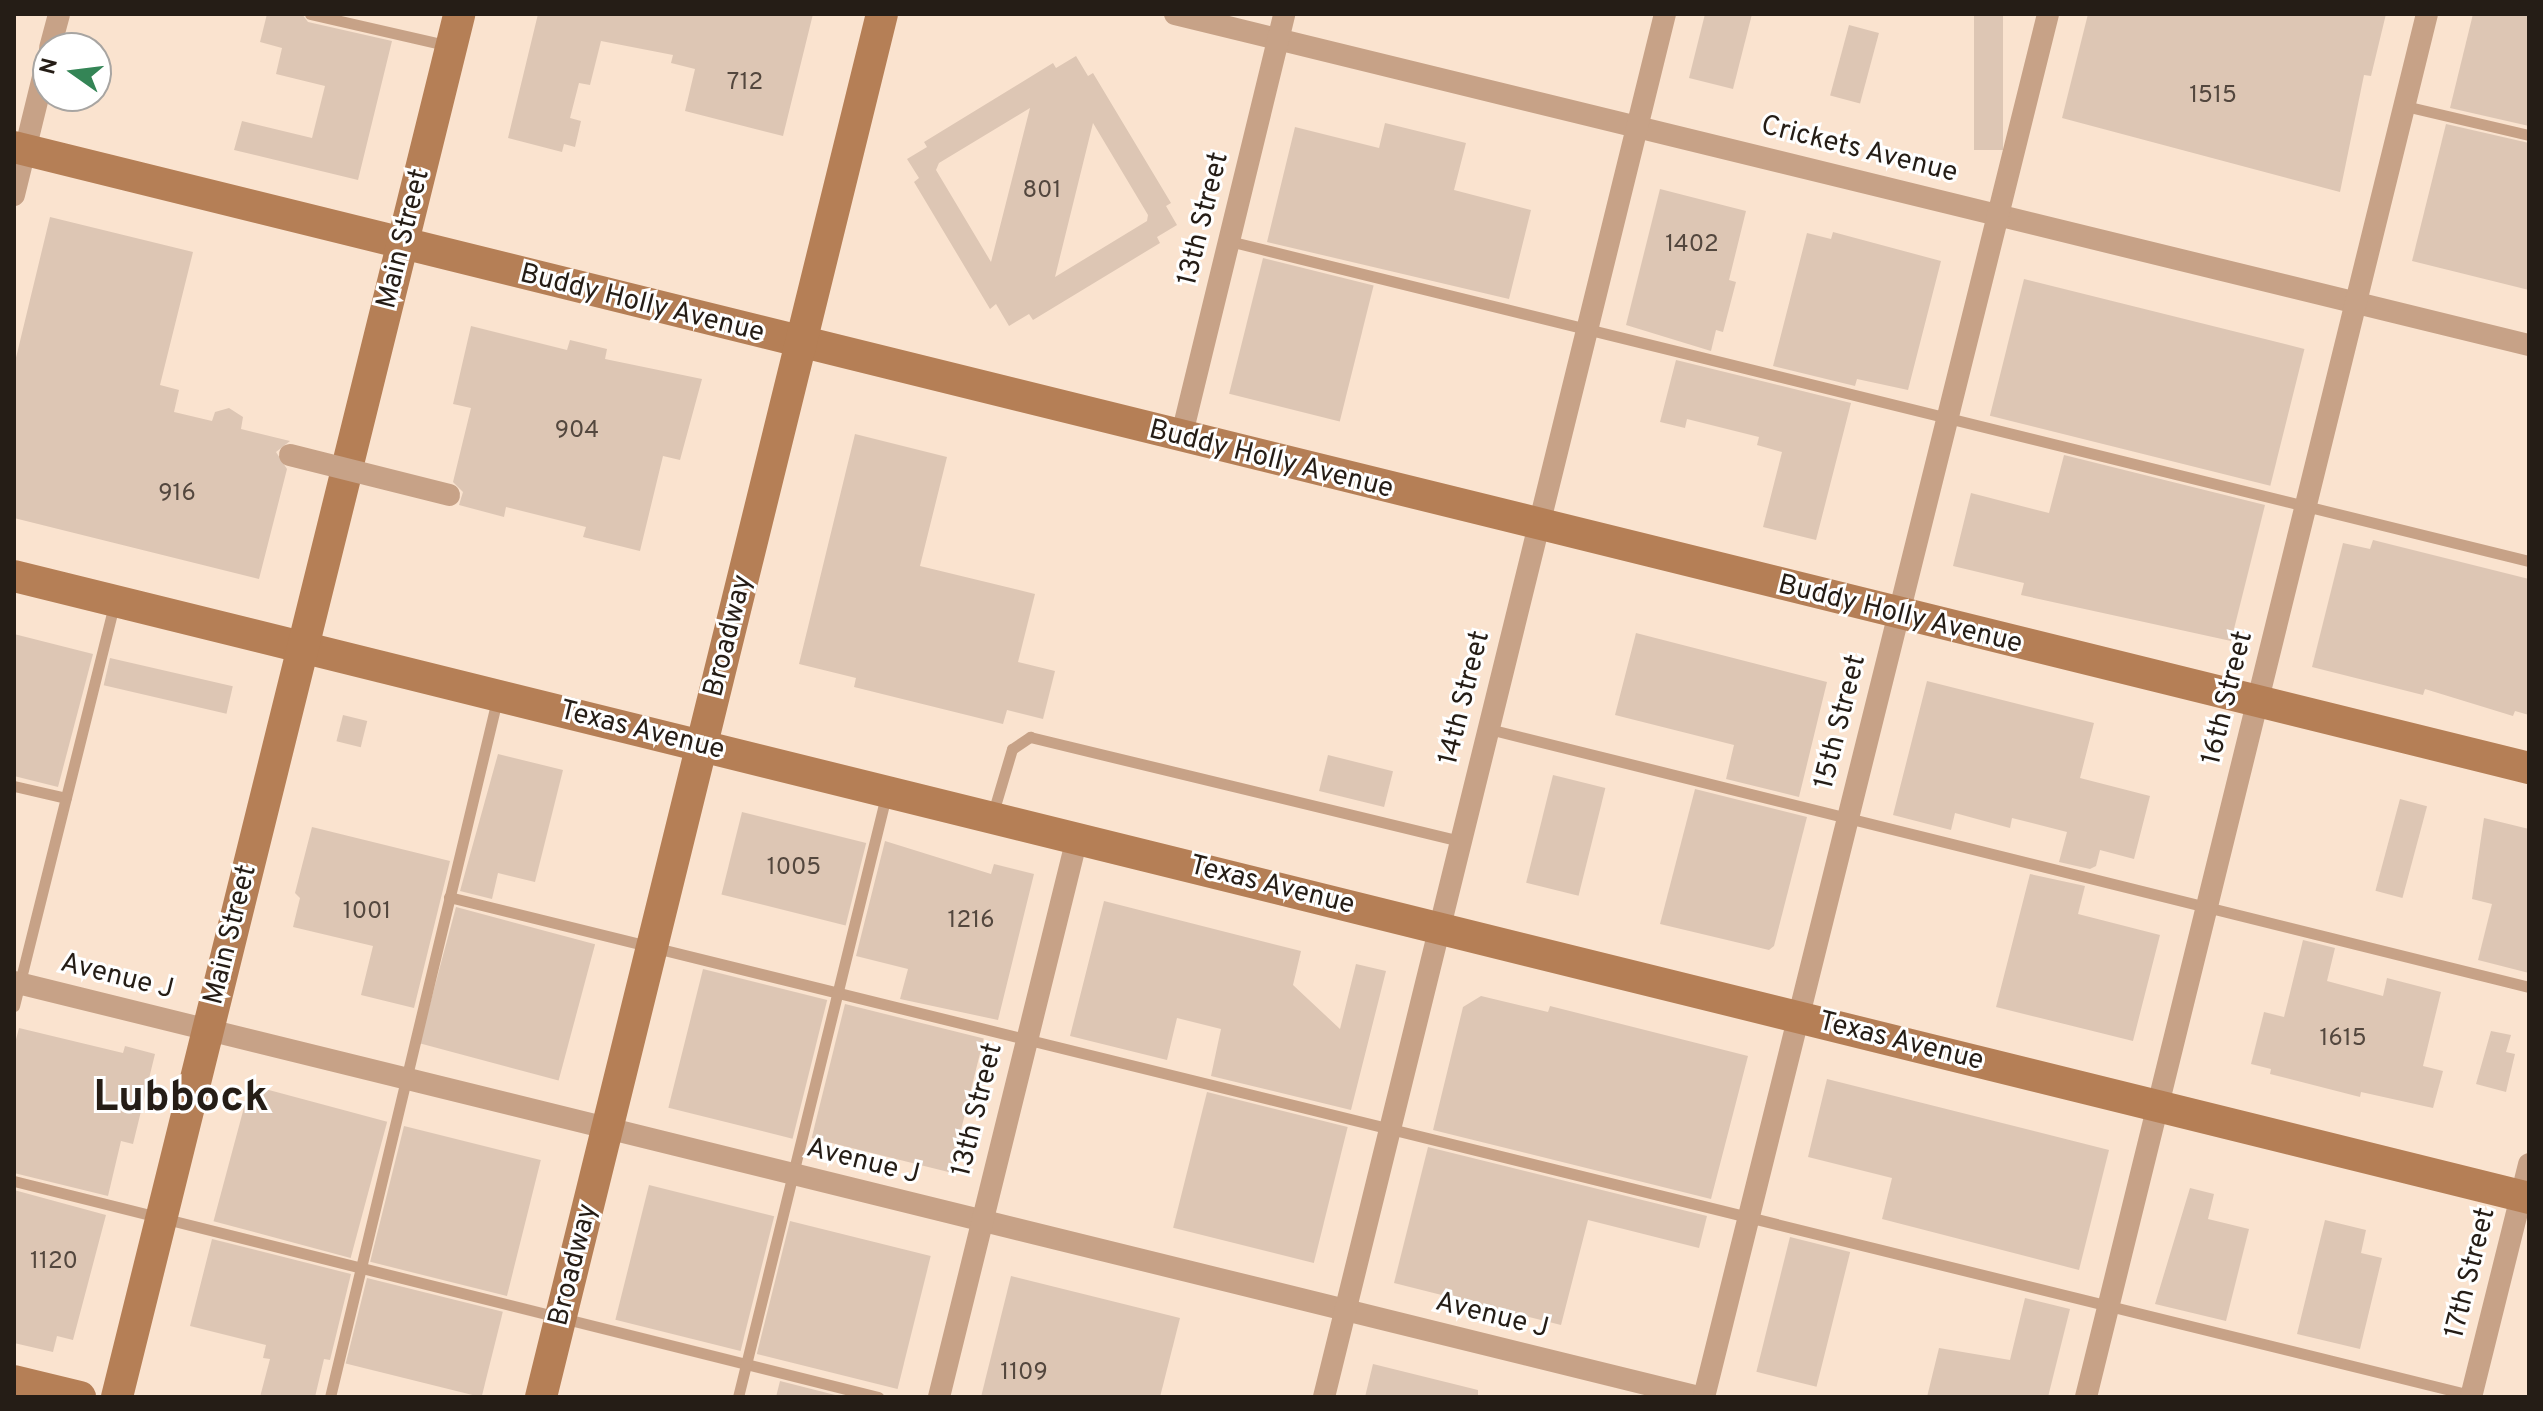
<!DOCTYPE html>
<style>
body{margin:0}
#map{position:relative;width:2543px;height:1411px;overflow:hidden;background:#fae3cf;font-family:Overpass,sans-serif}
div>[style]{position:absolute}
.building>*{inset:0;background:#ddc6b4;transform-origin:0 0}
.lane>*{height:11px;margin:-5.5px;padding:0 5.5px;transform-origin:5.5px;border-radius:5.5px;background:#c7a287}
.street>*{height:22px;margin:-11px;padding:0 11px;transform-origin:11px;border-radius:11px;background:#c7a287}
.secondary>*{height:32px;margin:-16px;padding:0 16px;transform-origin:16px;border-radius:16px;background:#b57f56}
.street-bridge>*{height:22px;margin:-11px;padding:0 11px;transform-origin:11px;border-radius:11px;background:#c7a287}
span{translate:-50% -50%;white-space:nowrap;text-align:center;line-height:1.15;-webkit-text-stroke:6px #fff;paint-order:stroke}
.number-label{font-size:24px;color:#53473e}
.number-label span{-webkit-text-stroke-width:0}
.street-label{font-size:28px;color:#251d16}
.town-label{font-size:44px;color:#251d16;font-weight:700}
.frame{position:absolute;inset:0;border:16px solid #251d16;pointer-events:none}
.north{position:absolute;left:32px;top:32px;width:80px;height:80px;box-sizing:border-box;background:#fff;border:2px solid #a8a5a2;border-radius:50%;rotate:284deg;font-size:22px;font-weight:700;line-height:32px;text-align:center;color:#251d16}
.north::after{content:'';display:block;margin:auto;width:28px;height:36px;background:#348556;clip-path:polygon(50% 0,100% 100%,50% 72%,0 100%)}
</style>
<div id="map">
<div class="building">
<div style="clip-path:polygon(267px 14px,302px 14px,308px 22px,392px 41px,358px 180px,234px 150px,242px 121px,312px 138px,325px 86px,276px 74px,282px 48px,260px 42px)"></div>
<div style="clip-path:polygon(538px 14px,813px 14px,783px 136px,685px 111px,695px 69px,671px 63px,673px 55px,601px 41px,590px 85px,579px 83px,570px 118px,581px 121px,575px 147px,564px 144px,562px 152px,508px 138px)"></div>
<div style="clip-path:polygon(1705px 14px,1752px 14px,1733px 89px,1689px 78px)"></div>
<div style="left:1974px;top:14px;width:29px;height:136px"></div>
<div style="clip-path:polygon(2088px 14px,2386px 14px,2371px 76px,2364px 75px,2340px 192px,2062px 118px)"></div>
<div style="clip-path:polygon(2473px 14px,2529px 14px,2529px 126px,2450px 108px)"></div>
<div style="left:1849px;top:25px;width:31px;height:73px;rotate:15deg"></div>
<div style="clip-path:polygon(evenodd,1076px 56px,1088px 76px,1093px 73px,1171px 203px,1166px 206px,1177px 225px,1157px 237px,1160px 243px,1033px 320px,1029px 314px,1009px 326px,996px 304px,990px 309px,914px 182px,919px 178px,907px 159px,927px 147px,924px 142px,1053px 63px,1056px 68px,1076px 56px,1030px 108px,991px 262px,936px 170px,939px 163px,1030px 108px,1076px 56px,1093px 123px,1148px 215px,1147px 221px,1055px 277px,1093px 123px)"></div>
<div style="clip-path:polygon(1385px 123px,1466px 143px,1454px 190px,1531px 210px,1509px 299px,1267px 242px,1295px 127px,1379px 148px)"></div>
<div style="clip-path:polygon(2446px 124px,2529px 143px,2529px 290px,2412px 261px)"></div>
<div style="clip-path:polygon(1660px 189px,1746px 211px,1729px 280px,1736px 282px,1723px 332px,1716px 330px,1711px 351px,1626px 325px)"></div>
<div style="clip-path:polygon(50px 217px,193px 252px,160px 385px,179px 390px,174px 412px,212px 421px,215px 412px,229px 408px,243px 417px,241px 429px,290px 441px,276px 452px,287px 469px,259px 579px,14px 518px,14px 366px)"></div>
<div style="clip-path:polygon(1833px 232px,1941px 261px,1908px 390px,1857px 379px,1855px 386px,1773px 366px,1807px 233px,1831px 239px)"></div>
<div style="left:1263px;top:258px;width:114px;height:140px;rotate:14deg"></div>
<div style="left:2024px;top:279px;width:289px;height:141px;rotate:14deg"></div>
<div style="clip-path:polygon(471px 326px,567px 350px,570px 340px,607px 349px,605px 359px,702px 379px,680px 460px,663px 456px,640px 551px,583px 537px,586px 527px,506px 507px,504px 517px,459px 505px,463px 492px,453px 482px,471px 408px,453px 404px)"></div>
<div style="clip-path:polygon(1676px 360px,1851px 403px,1816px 540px,1763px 527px,1782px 452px,1757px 445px,1759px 437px,1687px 419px,1685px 428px,1660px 422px)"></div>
<div style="clip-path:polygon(855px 434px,947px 457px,920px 566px,1035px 594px,1018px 662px,1055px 671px,1043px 719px,1007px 710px,1003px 724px,854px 687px,856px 678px,799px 664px)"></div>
<div style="clip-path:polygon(2064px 455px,2265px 505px,2231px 641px,2021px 595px,2024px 583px,1953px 566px,1971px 493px,2049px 513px)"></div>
<div style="clip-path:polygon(2373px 540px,2529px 579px,2529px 715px,2515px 711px,2513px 716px,2425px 689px,2423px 695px,2312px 667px,2343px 543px,2370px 549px)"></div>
<div style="clip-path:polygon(1636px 633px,1827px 682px,1799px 797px,1726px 779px,1734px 745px,1615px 715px)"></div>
<div style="clip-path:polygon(14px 634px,93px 654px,58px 787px,14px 776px)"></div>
<div style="left:110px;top:658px;width:126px;height:28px;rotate:13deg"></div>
<div style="clip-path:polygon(1927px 681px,2094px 723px,2080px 778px,2150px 796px,2134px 859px,2100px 850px,2096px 866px,2090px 869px,2059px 862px,2067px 832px,2012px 818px,2010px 828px,1955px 813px,1951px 830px,1893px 815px)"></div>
<div style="left:343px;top:715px;width:25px;height:27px;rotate:14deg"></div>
<div style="clip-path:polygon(498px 754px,563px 770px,535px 882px,498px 873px,492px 899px,460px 891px)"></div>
<div style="left:1328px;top:755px;width:67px;height:37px;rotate:14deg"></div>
<div style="left:1553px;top:775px;width:54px;height:111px;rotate:14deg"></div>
<div style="clip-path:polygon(1695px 789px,1807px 817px,1774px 946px,1769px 950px,1660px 924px)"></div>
<div style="left:2400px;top:799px;width:28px;height:95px;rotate:15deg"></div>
<div style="left:742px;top:812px;width:128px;height:85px;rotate:14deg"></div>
<div style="clip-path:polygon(2484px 818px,2529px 829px,2529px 973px,2478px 960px,2492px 904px,2472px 899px)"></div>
<div style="clip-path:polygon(312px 827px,450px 861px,414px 1008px,361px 995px,373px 946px,293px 927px,300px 898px,295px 893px)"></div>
<div style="clip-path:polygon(885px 841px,991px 874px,994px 864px,1034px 874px,998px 1020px,900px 999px,908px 969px,856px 956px)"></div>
<div style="clip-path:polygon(2030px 874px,2085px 886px,2078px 914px,2160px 935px,2133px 1041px,1996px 1007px)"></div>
<div style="clip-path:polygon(1104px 901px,1301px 951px,1293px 985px,1340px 1029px,1356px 964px,1386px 971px,1351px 1110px,1211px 1076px,1221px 1029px,1177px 1018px,1167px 1060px,1070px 1036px)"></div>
<div style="left:456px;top:907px;width:144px;height:141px;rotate:15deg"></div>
<div style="clip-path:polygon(2303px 940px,2335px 948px,2327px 981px,2383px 996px,2387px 978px,2441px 992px,2423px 1066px,2443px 1071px,2433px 1108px,2361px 1092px,2360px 1097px,2270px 1074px,2271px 1069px,2251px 1064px,2264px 1012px,2284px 1017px)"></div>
<div style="left:703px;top:969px;width:128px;height:143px;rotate:14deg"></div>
<div style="clip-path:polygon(1481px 996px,1548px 1012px,1550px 1006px,1748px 1056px,1711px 1199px,1433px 1130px,1463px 1007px)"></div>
<div style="left:845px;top:1004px;width:143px;height:138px;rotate:14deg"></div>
<div style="clip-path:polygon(19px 1028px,123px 1053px,125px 1046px,155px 1054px,133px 1144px,121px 1141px,108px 1196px,14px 1173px,14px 1047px)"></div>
<div style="clip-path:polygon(2491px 1031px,2511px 1035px,2506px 1052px,2515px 1054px,2506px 1092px,2476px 1084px)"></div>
<div style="clip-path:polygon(1827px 1079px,2109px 1150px,2079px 1270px,1882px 1219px,1892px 1178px,1808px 1157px)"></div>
<div style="left:250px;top:1085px;width:142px;height:141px;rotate:15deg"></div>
<div style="left:1207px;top:1092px;width:145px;height:140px;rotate:14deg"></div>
<div style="left:404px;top:1126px;width:141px;height:140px;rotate:14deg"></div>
<div style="clip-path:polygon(1428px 1147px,1707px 1216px,1699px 1248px,1588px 1220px,1561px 1325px,1394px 1283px)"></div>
<div style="left:649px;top:1185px;width:129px;height:139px;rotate:14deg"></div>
<div style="clip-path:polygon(2190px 1188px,2214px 1194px,2208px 1219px,2249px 1229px,2226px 1321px,2155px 1304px)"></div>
<div style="clip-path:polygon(14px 1190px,106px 1215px,73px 1340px,57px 1336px,53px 1352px,14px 1343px)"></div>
<div style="clip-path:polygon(2325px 1220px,2366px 1230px,2361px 1253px,2382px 1258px,2360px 1349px,2297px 1334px)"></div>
<div style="left:790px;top:1221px;width:145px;height:137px;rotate:14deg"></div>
<div style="left:1790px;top:1237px;width:62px;height:139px;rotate:14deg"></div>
<div style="clip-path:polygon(212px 1239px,351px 1274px,330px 1360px,324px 1359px,315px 1397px,260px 1397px,270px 1359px,263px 1358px,266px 1345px,190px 1326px)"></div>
<div style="clip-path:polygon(1011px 1276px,1180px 1318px,1160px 1397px,981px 1397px)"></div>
<div style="left:367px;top:1278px;width:140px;height:88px;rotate:14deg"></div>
<div style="clip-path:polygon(2025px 1298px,2070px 1309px,2048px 1397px,1927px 1397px,1939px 1348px,2010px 1360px)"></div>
<div style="clip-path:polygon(1373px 1364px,1478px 1390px,1478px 1397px,1365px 1397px)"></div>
<div style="clip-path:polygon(780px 1381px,843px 1397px,776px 1397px)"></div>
</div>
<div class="lane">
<div style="left:310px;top:14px;width:144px;rotate:12.9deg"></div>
<div style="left:2405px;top:106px;width:127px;rotate:13.2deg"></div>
<div style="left:1229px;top:241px;width:1339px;rotate:13.83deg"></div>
<div style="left:1489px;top:729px;width:1072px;rotate:13.93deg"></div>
<div style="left:14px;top:786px;width:53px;rotate:13deg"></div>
<div style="left:992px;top:816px;width:70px;rotate:-73.4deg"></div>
<div style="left:1012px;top:749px;width:22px;rotate:-34deg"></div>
<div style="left:1030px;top:737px;width:443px;rotate:13.6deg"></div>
<div style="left:449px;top:897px;width:2087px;rotate:13.84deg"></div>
<div style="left:14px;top:1006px;width:413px;rotate:-76deg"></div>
<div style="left:14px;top:1181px;width:891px;rotate:14.04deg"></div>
<div style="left:330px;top:1397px;width:717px;rotate:-76.53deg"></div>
<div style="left:738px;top:1397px;width:619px;rotate:-76.17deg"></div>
</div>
<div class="street">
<div style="left:1175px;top:14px;width:1394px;rotate:13.74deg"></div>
<div style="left:50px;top:48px;width:35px;rotate:-75deg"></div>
<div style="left:14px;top:195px;width:142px;rotate:-76.2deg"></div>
<div style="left:1181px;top:438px;width:436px;rotate:-76.3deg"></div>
<div style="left:14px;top:982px;width:1734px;rotate:13.84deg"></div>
<div style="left:939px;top:1397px;width:576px;rotate:-76.13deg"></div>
<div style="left:1324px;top:1397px;width:1424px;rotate:-76.15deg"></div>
<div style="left:1704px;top:1397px;width:1425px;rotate:-76.03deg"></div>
<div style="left:2086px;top:1397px;width:1424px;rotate:-76.15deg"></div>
<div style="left:2471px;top:1397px;width:240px;rotate:-76deg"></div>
</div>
<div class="secondary">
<div style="left:14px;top:147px;width:2591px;rotate:13.87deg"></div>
<div style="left:348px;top:464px;width:463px;rotate:-76.1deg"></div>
<div style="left:14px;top:576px;width:2591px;rotate:13.89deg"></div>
<div style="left:14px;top:1381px;width:68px;rotate:13.6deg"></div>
<div style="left:117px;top:1397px;width:951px;rotate:-76.07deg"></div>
<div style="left:541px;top:1397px;width:1424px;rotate:-76.15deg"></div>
</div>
<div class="street-bridge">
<div style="left:290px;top:455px;width:164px;rotate:14.1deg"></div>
</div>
<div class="number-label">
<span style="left:745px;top:84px">712</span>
<span style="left:2213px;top:97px">1515</span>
<span style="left:1042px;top:192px">801</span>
<span style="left:1692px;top:246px">1402</span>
<span style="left:577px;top:432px">904</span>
<span style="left:177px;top:495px">916</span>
<span style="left:794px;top:869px">1005</span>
<span style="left:367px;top:913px">1001</span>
<span style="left:971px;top:922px">1216</span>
<span style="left:2343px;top:1040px">1615</span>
<span style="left:54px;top:1263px">1120</span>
<span style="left:1024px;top:1374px">1109</span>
</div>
<div class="street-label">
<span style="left:1859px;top:150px;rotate:14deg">Crickets Avenue</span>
<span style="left:1204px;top:219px;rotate:-76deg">13th Street</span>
<span style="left:404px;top:239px;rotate:-76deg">Main Street</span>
<span style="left:642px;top:304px;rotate:14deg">Buddy Holly Avenue</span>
<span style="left:1271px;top:460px;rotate:14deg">Buddy Holly Avenue</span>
<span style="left:1900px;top:615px;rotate:14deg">Buddy Holly Avenue</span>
<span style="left:729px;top:636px;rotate:-76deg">Broadway</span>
<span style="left:1465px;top:698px;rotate:-76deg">14th Street</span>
<span style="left:2228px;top:698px;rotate:-76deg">16th Street</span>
<span style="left:1841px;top:722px;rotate:-76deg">15th Street</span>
<span style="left:642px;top:731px;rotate:14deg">Texas Avenue</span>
<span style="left:1272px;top:886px;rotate:14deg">Texas Avenue</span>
<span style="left:231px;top:935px;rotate:-76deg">Main Street</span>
<span style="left:117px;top:977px;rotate:14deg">Avenue J</span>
<span style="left:1901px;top:1042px;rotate:14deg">Texas Avenue</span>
<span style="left:978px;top:1110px;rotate:-76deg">13th Street</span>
<span style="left:863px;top:1162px;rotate:14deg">Avenue J</span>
<span style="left:574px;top:1265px;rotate:-76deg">Broadway</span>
<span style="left:2471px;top:1273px;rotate:-76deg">17th Street</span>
<span style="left:1492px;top:1316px;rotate:14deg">Avenue J</span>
</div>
<div class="town-label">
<span style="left:181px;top:1099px">Lubbock</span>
</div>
<div class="frame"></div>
<div class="north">N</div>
</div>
